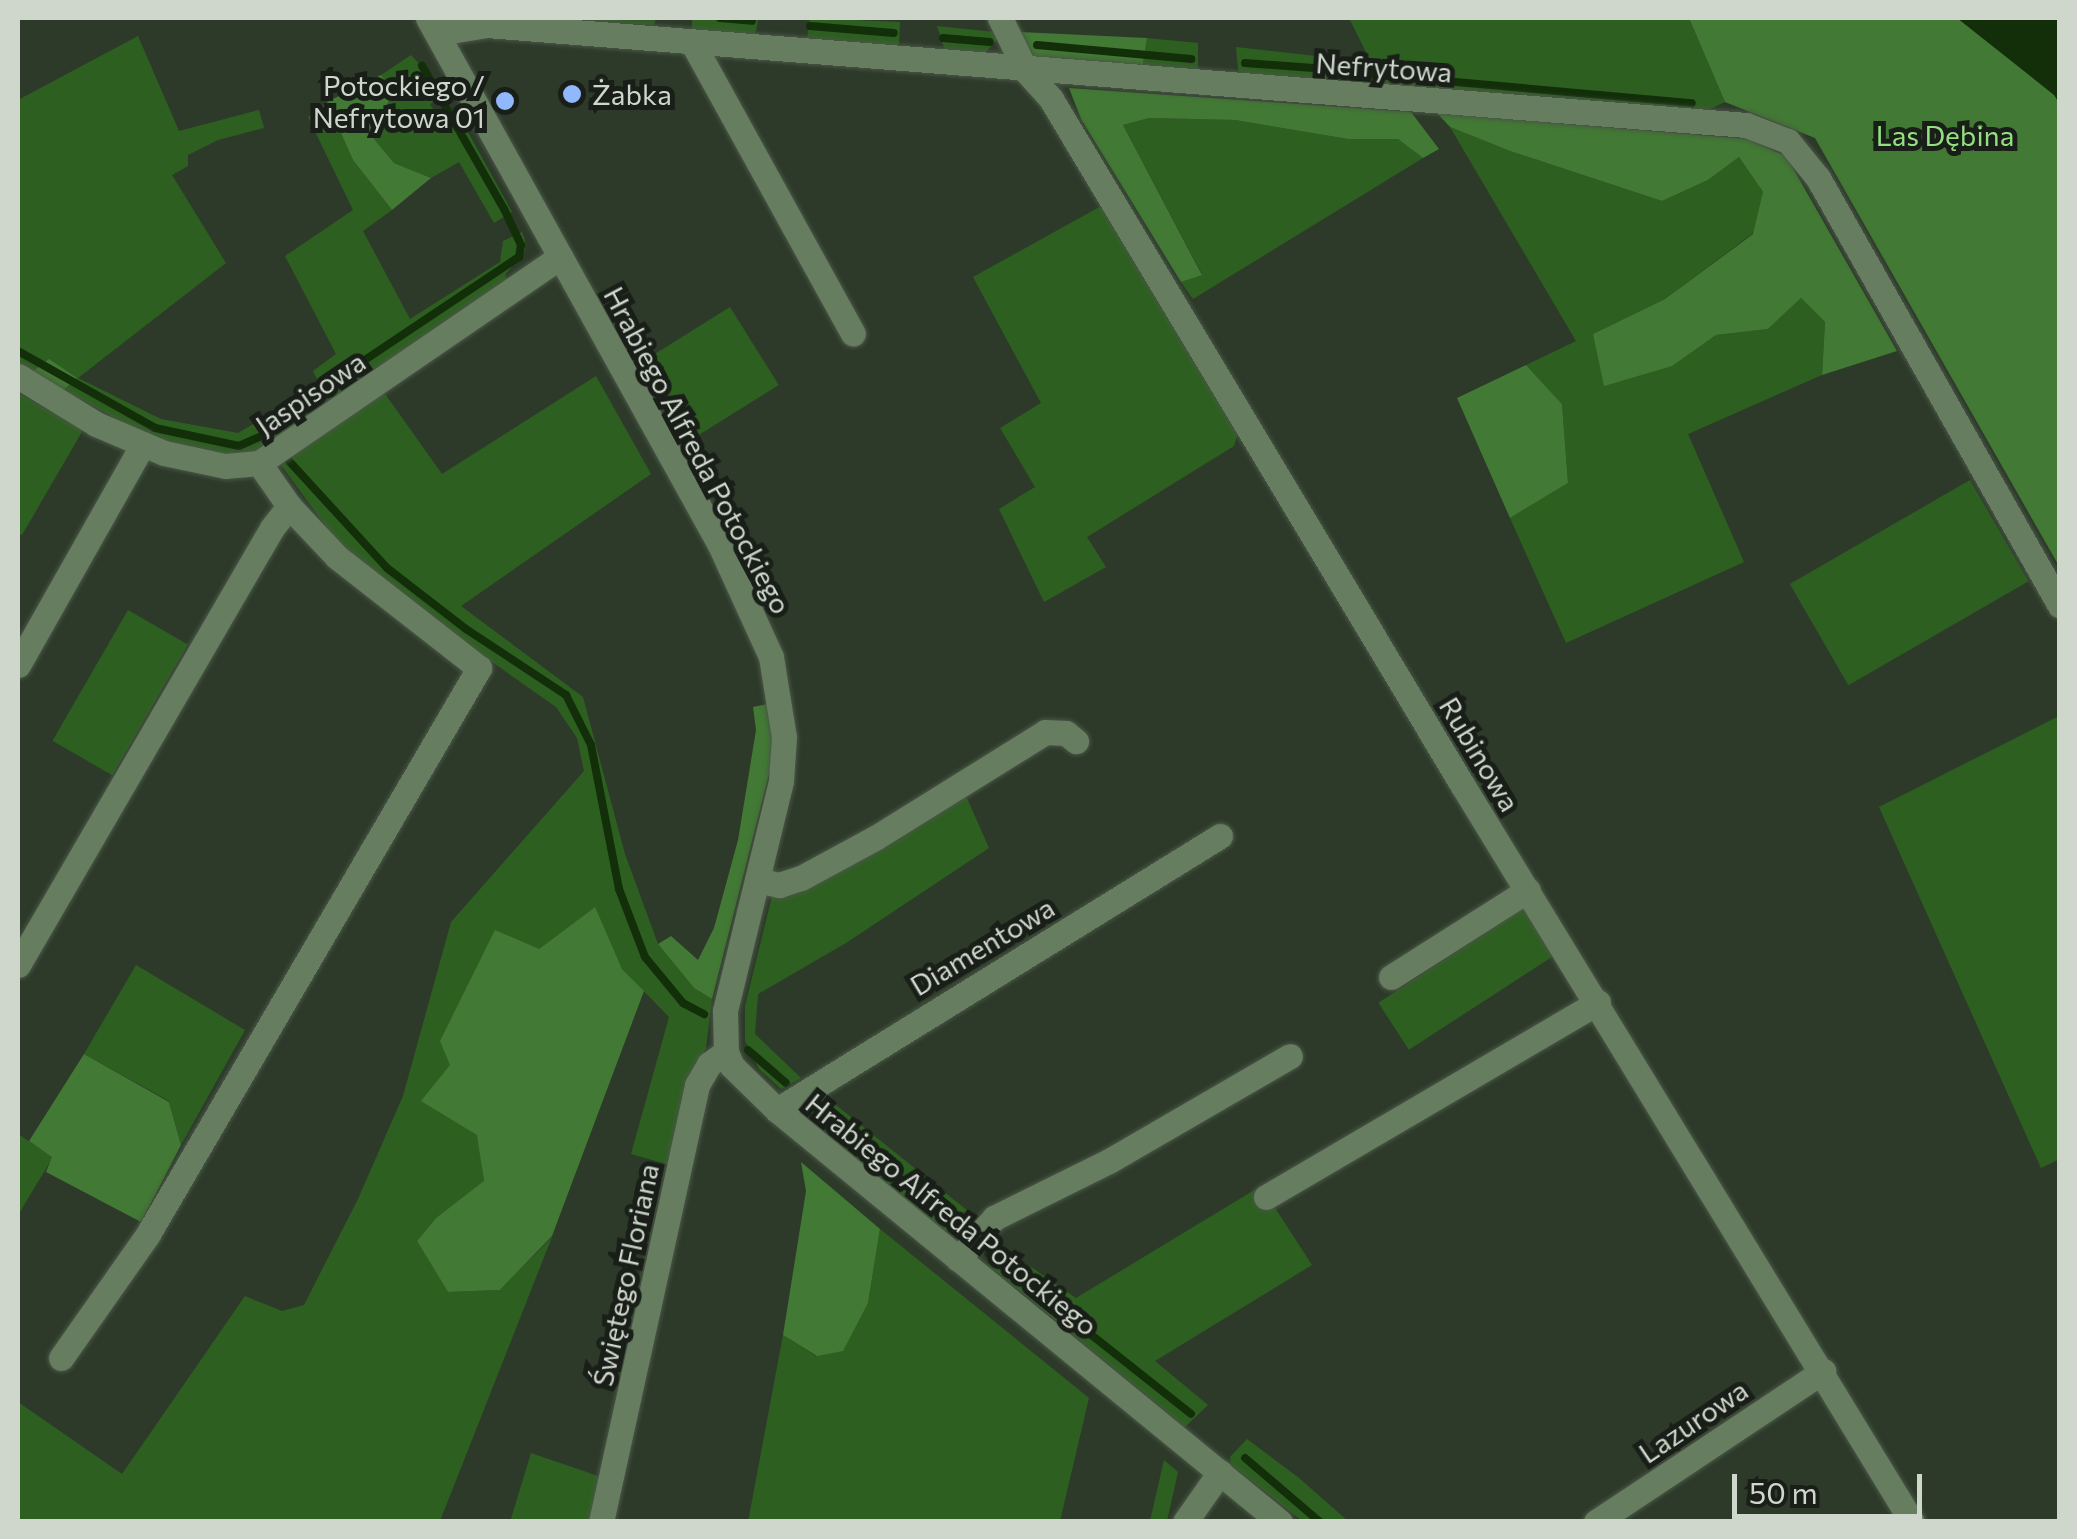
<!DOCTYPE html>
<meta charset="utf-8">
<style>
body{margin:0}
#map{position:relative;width:2077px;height:1539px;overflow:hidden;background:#2d3a29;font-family:Commissioner,sans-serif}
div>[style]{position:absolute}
.green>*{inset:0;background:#2d6020;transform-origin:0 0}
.forest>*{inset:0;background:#427934}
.water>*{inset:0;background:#122f0a}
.stream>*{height:8px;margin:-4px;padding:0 4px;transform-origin:4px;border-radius:4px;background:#122f0a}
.roads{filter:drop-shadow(0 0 2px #4a5647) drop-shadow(0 0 2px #4a5647)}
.minor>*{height:25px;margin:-12.5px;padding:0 12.5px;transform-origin:12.5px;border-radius:12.5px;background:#667d60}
.dots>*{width:28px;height:28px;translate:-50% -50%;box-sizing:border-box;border:5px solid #191f18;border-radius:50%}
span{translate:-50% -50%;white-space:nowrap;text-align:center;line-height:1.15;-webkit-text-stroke:10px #191f18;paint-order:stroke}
.street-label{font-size:28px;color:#cfd7cd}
.poi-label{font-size:28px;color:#cfd7cd}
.right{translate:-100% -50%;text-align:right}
.left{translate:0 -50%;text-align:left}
.park-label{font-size:28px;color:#94e081}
.frame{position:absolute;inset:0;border:20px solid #cfd7cd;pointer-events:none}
.scale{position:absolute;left:1732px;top:1474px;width:190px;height:45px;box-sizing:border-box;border:5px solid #cfd7cd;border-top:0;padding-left:12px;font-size:30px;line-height:35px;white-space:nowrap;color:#cfd7cd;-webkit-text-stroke:8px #191f18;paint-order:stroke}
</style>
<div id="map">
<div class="green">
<div style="clip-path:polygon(523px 18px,656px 18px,654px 25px)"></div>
<div style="clip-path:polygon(692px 18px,758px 18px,757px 26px,755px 35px,692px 29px)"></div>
<div style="clip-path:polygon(810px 18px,900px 22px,899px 46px,807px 38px)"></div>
<div style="clip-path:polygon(1349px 18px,1689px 18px,1725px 102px,1708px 110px,1359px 87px,1371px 62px)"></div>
<div style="clip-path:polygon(937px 26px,995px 32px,1000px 36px,981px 58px,945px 51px)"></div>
<div style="clip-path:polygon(138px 36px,179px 131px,259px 110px,264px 128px,218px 140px,188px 155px,188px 166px,172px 175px,226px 263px,78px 378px,161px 419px,238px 433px,301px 396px,310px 409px,307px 423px,262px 451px,241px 457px,153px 439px,18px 365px,18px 100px)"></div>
<div style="clip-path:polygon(1147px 38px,1198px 43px,1198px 73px,1142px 70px)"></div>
<div style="clip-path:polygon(1236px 47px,1333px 58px,1325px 82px,1239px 80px)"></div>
<div style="clip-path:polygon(411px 55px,448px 94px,430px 104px,440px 121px,457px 112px,512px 212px,494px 223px,459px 162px,431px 178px,394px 163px,374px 139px,393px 90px,381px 75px)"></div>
<div style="clip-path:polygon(327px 102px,353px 160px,392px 210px,363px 231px,410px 319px,500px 262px,503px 241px,522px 232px,525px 240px,525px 250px,505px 275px,508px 281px,340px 401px,326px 398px,313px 371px,336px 354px,285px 256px,353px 210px,308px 117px)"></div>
<div style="clip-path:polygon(1149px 118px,1235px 120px,1348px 139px,1398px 139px,1423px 158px,1193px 299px,1181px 282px,1202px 274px,1123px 125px)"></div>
<div style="clip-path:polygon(1450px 127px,1510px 151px,1662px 201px,1708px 180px,1739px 157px,1763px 192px,1757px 230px,1665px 299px,1593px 334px,1671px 366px,1716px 335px,1768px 329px,1801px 298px,1825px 322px,1822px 375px,1688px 434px,1744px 562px,1566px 643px,1510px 518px,1568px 483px,1562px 404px,1526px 365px,1576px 341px)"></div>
<div style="clip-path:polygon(1103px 205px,1239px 430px,1234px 446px,1087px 537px,1106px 567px,1044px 602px,999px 509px,1035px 487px,1000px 428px,1041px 403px,973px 277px)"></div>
<div style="left:730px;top:307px;width:92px;height:99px;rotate:58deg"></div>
<div style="clip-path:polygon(596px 376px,651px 474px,461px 606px,583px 697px,625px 854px,658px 944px,694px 988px,712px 999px,706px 1048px,689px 1079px,670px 1165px,631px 1154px,669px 1017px,622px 969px,594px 908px,539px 949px,451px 1065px,478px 1135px,484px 1182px,436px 1218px,417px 1241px,448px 1292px,500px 1290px,552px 1237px,440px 1521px,18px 1521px,18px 1402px,122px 1474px,245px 1296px,282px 1311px,304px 1305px,358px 1199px,403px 1096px,451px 922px,584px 771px,577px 738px,556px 707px,431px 619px,336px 540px,281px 465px,383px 391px,442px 474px)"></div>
<div style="clip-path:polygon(18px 393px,83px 430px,22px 535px,18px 533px)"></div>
<div style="left:1970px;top:480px;width:117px;height:208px;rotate:60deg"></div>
<div style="left:128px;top:610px;width:69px;height:151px;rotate:30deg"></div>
<div style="clip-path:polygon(2059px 716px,2060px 1159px,2041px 1168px,1879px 807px)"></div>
<div style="clip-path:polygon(963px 789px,989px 848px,846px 943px,758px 994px,755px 1034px,801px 1078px,781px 1089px,759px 1069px,745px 1041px,745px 1006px,773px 892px)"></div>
<div style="left:1526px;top:907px;width:56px;height:176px;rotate:57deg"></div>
<div style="clip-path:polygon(136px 965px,245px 1030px,181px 1145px,169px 1101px,84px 1054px)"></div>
<div style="clip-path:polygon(821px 1093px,973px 1215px,945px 1232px,837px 1143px,838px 1137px,804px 1108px)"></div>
<div style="clip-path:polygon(18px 1134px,53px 1157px,18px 1215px)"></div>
<div style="clip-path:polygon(1261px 1186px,1312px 1265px,1155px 1361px,1208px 1405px,1185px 1427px,988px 1265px,1002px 1247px,1076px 1298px)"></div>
<div style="clip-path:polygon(880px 1229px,1089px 1398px,1060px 1521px,748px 1522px,783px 1335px,816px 1356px,868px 1303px)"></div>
<div style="clip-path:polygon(1247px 1439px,1299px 1478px,1348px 1521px,1302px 1521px,1231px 1465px,1230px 1457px)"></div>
<div style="clip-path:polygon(531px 1453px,604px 1478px,594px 1521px,510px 1522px)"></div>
<div style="clip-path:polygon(1164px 1460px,1178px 1472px,1167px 1521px,1150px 1521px)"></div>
</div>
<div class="forest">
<div style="clip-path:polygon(1689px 18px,2059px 18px,2059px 566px,1815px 138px,1725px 102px)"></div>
<div style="clip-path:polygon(1020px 32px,1147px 38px,1142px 70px,1037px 63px)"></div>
<div style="clip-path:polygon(381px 75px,393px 90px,374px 139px,394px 163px,431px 178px,392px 210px,353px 160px,327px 102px)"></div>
<div style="clip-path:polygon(1069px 88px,1411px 112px,1439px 149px,1423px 158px,1398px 139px,1348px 139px,1235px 120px,1149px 118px,1123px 125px,1202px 275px,1181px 282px,1081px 119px)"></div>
<div style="clip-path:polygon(1437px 113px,1747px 139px,1786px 156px,1897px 351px,1822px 375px,1825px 322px,1801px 298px,1768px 329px,1716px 335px,1672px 366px,1604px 386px,1593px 334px,1665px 299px,1753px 234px,1763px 192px,1739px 157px,1708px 180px,1662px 201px,1510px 151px,1450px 127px)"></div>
<div style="clip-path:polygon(49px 359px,77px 378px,61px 392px,31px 373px)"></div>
<div style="clip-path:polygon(1526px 365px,1562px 404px,1568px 483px,1510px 518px,1457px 398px)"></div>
<div style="clip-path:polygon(768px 704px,774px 754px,712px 999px,694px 988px,658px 944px,671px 936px,698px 960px,714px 928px,738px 840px,756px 730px,753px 707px)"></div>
<div style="clip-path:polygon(595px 907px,622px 969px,644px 991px,552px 1236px,500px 1290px,448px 1292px,417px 1241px,436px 1218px,484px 1181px,477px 1135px,421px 1101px,450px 1065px,440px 1041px,495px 930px,539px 949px)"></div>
<div style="clip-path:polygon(84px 1054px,169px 1102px,181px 1145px,141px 1222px,46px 1172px,52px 1157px,29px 1141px)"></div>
<div style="clip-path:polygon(801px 1162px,880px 1229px,868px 1303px,843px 1351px,817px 1356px,783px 1335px,806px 1191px)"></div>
</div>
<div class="water">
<div style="clip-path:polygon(1957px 18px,2058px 18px,2059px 103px,2054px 95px)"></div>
</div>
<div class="stream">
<div style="left:720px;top:18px;width:32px;rotate:5deg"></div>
<div style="left:810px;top:26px;width:84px;rotate:4.8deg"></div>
<div style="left:943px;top:38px;width:47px;rotate:4.9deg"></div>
<div style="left:1037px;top:45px;width:155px;rotate:5.2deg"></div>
<div style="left:1245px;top:63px;width:82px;rotate:4.2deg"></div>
<div style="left:1354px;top:73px;width:339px;rotate:5.1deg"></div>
<div style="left:18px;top:351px;width:157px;rotate:29.3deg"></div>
<div style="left:155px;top:428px;width:86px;rotate:12.1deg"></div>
<div style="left:239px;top:446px;width:32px;rotate:-24deg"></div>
<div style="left:268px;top:433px;width:71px;rotate:-39.3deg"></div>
<div style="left:323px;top:388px;width:236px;rotate:-33.8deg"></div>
<div style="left:519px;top:257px;width:12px;rotate:-81deg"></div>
<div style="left:521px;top:245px;width:40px;rotate:-115deg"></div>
<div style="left:504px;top:209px;width:165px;rotate:-119.8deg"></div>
<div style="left:289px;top:461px;width:145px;rotate:47.5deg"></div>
<div style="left:387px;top:568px;width:100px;rotate:37.7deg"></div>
<div style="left:466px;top:629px;width:120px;rotate:33.4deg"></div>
<div style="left:566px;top:695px;width:56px;rotate:63.4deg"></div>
<div style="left:591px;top:745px;width:147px;rotate:79deg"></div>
<div style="left:619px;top:889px;width:73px;rotate:69.1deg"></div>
<div style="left:645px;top:957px;width:60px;rotate:50.4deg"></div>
<div style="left:683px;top:1003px;width:24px;rotate:28deg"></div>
<div style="left:748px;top:1050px;width:50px;rotate:41deg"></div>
<div style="left:809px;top:1102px;width:197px;rotate:40.3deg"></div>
<div style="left:988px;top:1253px;width:259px;rotate:38.4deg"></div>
<div style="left:1245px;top:1458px;width:99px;rotate:40.5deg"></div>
</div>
<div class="roads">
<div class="minor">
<div style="left:428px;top:18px;width:602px;rotate:61.01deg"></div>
<div style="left:720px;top:545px;width:123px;rotate:65.5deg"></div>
<div style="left:771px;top:657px;width:81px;rotate:80.8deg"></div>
<div style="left:784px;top:737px;width:44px;rotate:93.9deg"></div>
<div style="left:781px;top:781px;width:237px;rotate:103.7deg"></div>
<div style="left:725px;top:1011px;width:41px;rotate:88.6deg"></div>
<div style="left:726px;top:1052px;width:15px;rotate:67deg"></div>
<div style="left:732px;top:1066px;width:63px;rotate:44.4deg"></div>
<div style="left:777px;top:1110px;width:650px;rotate:39.32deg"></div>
<div style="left:1000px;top:18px;width:59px;rotate:63.9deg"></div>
<div style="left:1026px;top:71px;width:38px;rotate:48deg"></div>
<div style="left:1051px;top:99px;width:801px;rotate:59.05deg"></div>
<div style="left:1463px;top:786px;width:862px;rotate:58.61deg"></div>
<div style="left:438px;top:33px;width:50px;rotate:-9.3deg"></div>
<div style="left:487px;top:25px;width:1263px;rotate:4.54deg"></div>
<div style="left:1746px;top:125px;width:45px;rotate:20.9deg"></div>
<div style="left:1788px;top:141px;width:48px;rotate:51deg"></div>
<div style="left:1818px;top:178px;width:491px;rotate:60.5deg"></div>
<div style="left:692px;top:42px;width:333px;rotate:61.1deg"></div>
<div style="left:18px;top:376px;width:92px;rotate:31.6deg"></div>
<div style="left:96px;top:424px;width:74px;rotate:23.1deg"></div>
<div style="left:164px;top:453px;width:62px;rotate:12deg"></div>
<div style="left:225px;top:466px;width:34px;rotate:-5deg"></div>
<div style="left:259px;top:463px;width:365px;rotate:-34.4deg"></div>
<div style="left:18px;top:665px;width:254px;rotate:-60.5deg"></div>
<div style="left:757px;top:880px;width:23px;rotate:13deg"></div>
<div style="left:779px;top:885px;width:23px;rotate:-18deg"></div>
<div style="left:801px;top:878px;width:84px;rotate:-28.4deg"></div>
<div style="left:875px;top:838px;width:200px;rotate:-31.9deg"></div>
<div style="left:1045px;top:732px;width:21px;rotate:3deg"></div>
<div style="left:1066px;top:733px;width:13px;rotate:39deg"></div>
<div style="left:18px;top:965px;width:505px;rotate:-59.83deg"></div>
<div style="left:272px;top:528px;width:28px;rotate:-52deg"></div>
<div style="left:1391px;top:977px;width:162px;rotate:-32.4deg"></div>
<div style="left:777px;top:1110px;width:521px;rotate:-31.74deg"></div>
<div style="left:1266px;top:1197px;width:385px;rotate:-30.4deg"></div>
<div style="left:958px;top:1259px;width:55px;rotate:-48.7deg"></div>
<div style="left:994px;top:1218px;width:128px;rotate:-26.4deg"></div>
<div style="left:1109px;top:1161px;width:209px;rotate:-30.1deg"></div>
<div style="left:61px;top:1358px;width:151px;rotate:-54.9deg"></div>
<div style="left:148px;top:1234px;width:656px;rotate:-59.68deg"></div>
<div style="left:479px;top:668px;width:180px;rotate:-142deg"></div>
<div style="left:337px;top:557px;width:70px;rotate:-133.3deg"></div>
<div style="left:289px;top:506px;width:52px;rotate:-124.9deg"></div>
<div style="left:601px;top:1522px;width:447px;rotate:-77.6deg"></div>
<div style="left:697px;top:1085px;width:24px;rotate:-60deg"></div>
<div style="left:709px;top:1064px;width:21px;rotate:-35deg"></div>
<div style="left:1185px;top:1522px;width:61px;rotate:-55deg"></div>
<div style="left:1596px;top:1522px;width:273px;rotate:-33.6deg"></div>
</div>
</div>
<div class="dots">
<div style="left:572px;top:94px;background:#8fb8fd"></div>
<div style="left:505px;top:101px;background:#8fb8fd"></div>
</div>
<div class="street-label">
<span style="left:1384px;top:67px;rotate:4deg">Nefrytowa</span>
<span style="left:310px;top:393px;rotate:-34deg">Jaspisowa</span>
<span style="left:698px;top:450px;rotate:62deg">Hrabiego Alfreda Potockiego</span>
<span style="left:1480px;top:754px;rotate:59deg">Rubinowa</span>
<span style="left:982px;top:946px;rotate:-31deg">Diamentowa</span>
<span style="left:952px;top:1214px;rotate:39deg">Hrabiego Alfreda Potockiego</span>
<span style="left:625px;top:1275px;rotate:-78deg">Świętego Floriana</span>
<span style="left:1693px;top:1421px;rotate:-34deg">Lazurowa</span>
</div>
<div class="poi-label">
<span class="right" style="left:485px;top:101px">Potockiego /<br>Nefrytowa 01</span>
<span class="left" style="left:592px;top:94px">Żabka</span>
</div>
<div class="park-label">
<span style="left:1945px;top:135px">Las Dębina</span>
</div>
<div class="frame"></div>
<div class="scale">50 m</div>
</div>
